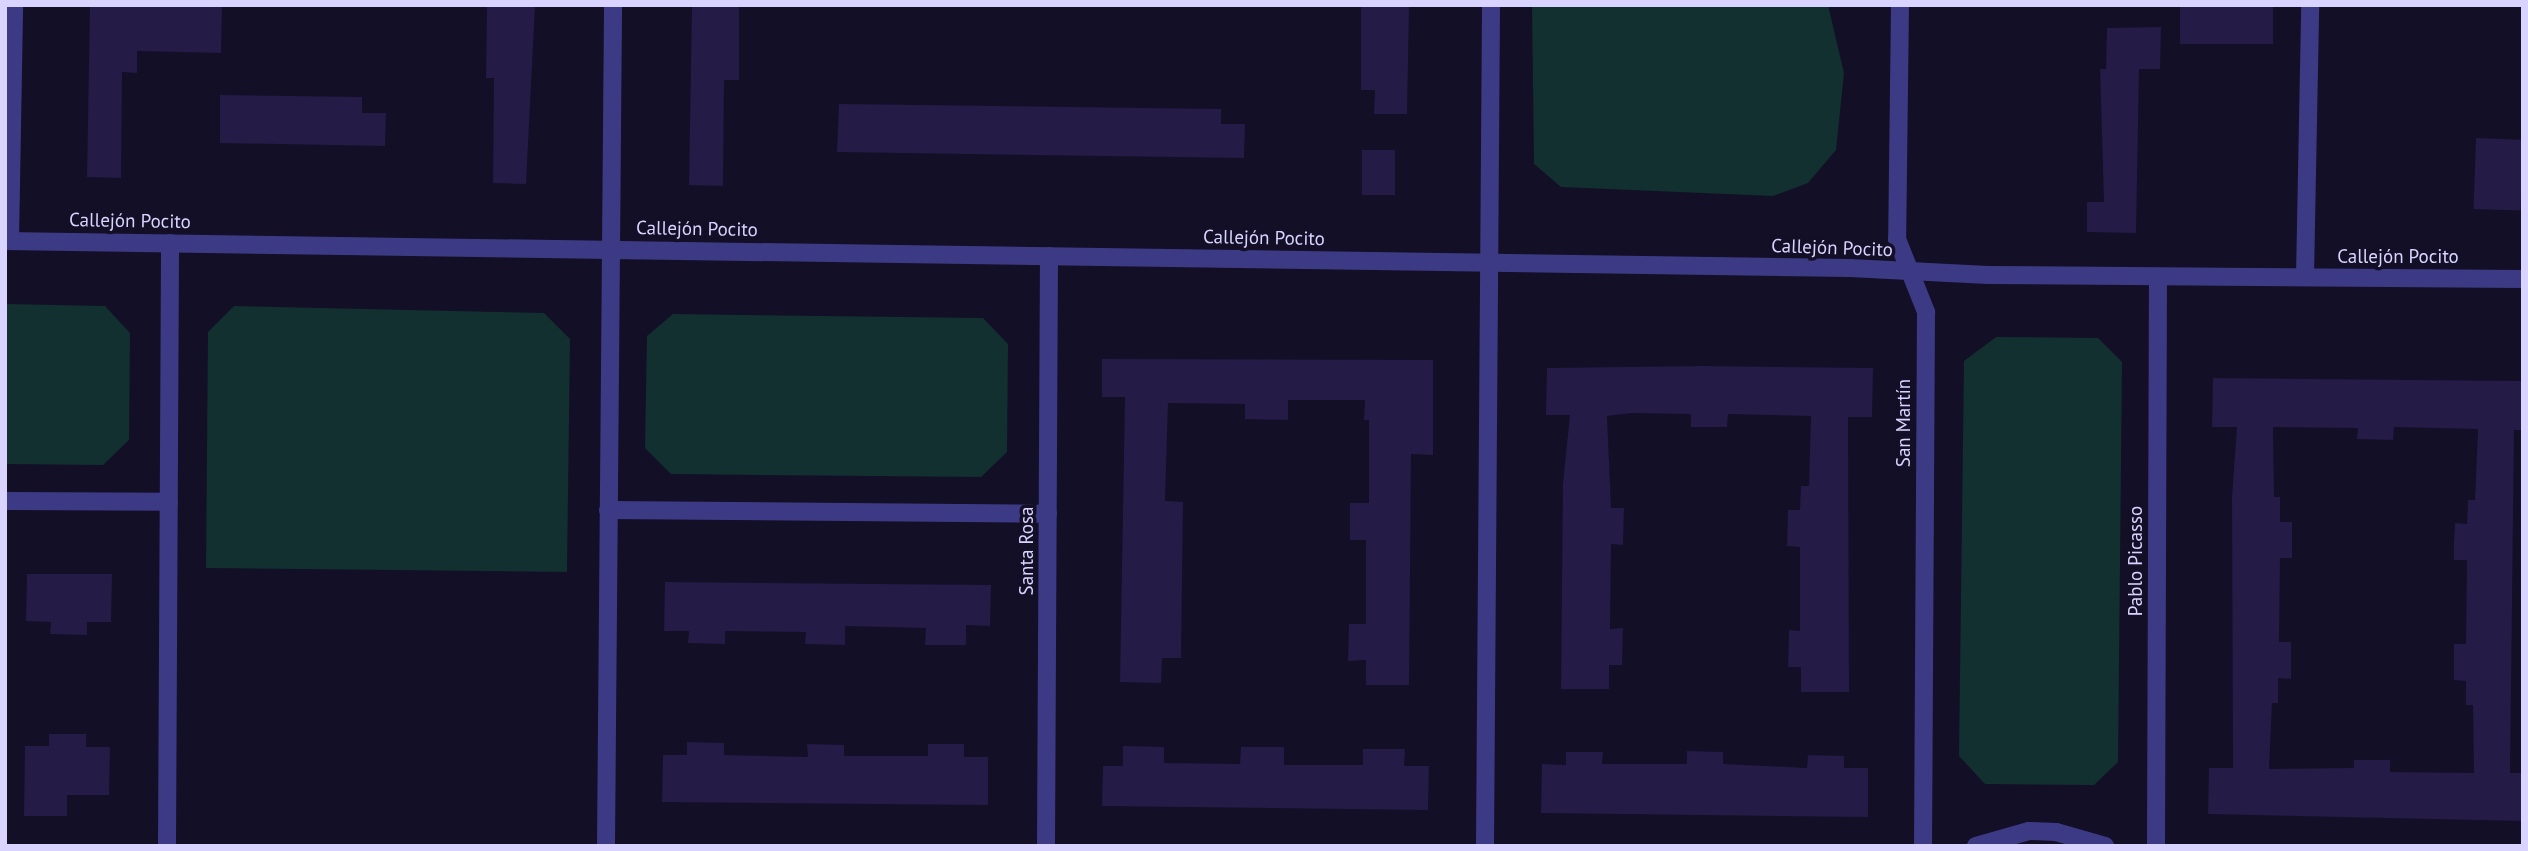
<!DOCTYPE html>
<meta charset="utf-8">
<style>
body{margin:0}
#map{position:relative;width:2528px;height:851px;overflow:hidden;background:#130f26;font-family:"PT Sans",sans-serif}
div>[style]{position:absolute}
.green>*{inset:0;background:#12302f}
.building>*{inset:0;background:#241b47;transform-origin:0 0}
.minor>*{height:18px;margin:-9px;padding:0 9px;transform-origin:9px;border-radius:9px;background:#3d3a85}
span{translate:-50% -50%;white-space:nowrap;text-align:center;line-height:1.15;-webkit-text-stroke:7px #130f26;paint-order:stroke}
.street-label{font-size:19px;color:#d9d4ff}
.frame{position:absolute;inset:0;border:7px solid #d9d4ff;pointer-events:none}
</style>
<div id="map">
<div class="green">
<div style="clip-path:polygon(1532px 5px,1828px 5px,1844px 73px,1836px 150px,1808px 183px,1773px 196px,1561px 187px,1534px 164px)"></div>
<div style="clip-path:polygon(5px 304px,105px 306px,130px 333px,129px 440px,103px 465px,5px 464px)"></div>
<div style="clip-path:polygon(234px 306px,544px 313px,570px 339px,567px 572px,206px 568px,208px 332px)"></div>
<div style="clip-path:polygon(673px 314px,983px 318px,1008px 344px,1007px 452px,981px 477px,671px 474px,645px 448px,647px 336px)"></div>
<div style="clip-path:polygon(1996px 337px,2098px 338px,2122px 362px,2118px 762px,2094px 785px,1985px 784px,1959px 756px,1964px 361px)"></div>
</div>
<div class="building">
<div style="clip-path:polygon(90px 5px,222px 5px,221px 53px,137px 51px,137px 73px,122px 72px,121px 178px,87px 177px)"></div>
<div style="clip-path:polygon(487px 5px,535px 5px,526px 184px,493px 183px,494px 78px,486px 78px)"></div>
<div style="clip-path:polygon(692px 5px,739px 5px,739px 80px,724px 80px,723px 186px,689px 185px)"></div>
<div style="clip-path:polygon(1361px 5px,1409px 6px,1407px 114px,1374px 114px,1375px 90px,1361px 90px)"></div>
<div style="left:2180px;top:5px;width:93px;height:39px"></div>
<div style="clip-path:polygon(2161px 27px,2160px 69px,2139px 69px,2136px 233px,2087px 232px,2087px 202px,2104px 202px,2100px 69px,2106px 69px,2107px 28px)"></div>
<div style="clip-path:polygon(220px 95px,362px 97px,362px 113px,386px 113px,385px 146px,220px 143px)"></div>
<div style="clip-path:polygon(839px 104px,1221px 109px,1221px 124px,1245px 124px,1244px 158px,837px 152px)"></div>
<div style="left:2476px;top:138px;width:47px;height:71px;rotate:2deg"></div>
<div style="left:1362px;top:150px;width:33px;height:45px"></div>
<div style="clip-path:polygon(1102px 359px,1433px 360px,1433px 455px,1411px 454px,1409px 685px,1366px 685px,1366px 660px,1348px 661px,1349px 624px,1366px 624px,1366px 540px,1350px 540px,1350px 503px,1369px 503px,1369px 420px,1364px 420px,1365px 400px,1288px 400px,1288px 420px,1245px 419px,1245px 404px,1168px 403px,1165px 501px,1183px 502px,1181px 658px,1162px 658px,1161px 683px,1120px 682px,1125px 397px,1102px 397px)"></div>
<div style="clip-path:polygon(1702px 366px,1873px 368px,1872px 417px,1848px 417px,1849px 692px,1801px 692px,1801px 667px,1788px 667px,1789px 630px,1800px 631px,1800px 547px,1787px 546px,1788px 510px,1800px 510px,1801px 486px,1809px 486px,1811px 416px,1728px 414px,1727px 427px,1691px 427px,1691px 414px,1631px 413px,1607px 416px,1611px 508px,1624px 508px,1623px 545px,1611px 544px,1610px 629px,1623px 628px,1622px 665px,1609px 665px,1609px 689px,1561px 689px,1563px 483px,1570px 415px,1546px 415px,1547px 368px)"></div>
<div style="clip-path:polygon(evenodd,2213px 378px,2523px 381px,2523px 430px,2514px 430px,2510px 773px,2523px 773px,2523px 821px,2208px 814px,2209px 768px,2233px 768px,2232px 497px,2237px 427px,2212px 427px,2213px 378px,2273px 427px,2358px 428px,2357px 439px,2393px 440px,2394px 427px,2478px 429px,2475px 500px,2468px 500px,2467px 524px,2455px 523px,2454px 542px,2454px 560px,2467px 560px,2466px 644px,2454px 644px,2454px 680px,2466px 681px,2466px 705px,2473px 705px,2474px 773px,2390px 772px,2390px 760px,2354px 760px,2354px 768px,2269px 769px,2272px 703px,2278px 703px,2278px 678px,2291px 679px,2291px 642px,2279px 642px,2280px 558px,2292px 558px,2292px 522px,2280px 522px,2280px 497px,2274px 497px,2273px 427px)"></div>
<div style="clip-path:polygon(27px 574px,112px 574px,111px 622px,87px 622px,87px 635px,50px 634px,51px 622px,26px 621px)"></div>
<div style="clip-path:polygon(665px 582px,991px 585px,990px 626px,966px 625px,966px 645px,925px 645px,926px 628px,845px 626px,845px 645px,805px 644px,806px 632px,725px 631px,725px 644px,688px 643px,689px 631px,664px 631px)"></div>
<div style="clip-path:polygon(49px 734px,86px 734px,86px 747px,110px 747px,109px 795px,67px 795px,67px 816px,24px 816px,25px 746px,49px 746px)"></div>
<div style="clip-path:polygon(687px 742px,724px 743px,724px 755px,808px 757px,807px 744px,844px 745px,844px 756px,928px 756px,928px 744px,964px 744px,964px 757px,988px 757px,988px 805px,662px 802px,663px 755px,687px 755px)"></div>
<div style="clip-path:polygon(1123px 746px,1164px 747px,1164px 763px,1240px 764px,1241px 747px,1284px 747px,1284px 765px,1363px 765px,1363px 749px,1405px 749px,1404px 766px,1429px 766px,1428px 810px,1102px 806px,1103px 766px,1123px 766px)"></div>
<div style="clip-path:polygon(1687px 751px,1723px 752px,1723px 764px,1807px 768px,1808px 755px,1844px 756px,1844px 768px,1868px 768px,1868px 817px,1541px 813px,1542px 764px,1566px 765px,1566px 752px,1603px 752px,1602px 764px,1687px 764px)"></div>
</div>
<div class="minor">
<div style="left:1900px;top:5px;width:234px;rotate:90.7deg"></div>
<div style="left:1897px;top:239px;width:79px;rotate:68.3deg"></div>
<div style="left:1926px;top:312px;width:534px;rotate:90.32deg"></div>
<div style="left:5px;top:241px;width:1845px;rotate:0.84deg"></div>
<div style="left:1850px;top:268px;width:138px;rotate:2.9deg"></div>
<div style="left:1988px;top:275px;width:535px;rotate:0.43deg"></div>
<div style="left:10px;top:241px;width:236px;rotate:-89deg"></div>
<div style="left:2305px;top:277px;width:272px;rotate:-88.9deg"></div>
<div style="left:5px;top:501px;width:164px;rotate:0.3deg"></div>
<div style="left:608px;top:510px;width:440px;rotate:0.5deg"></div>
<div style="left:167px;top:846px;width:603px;rotate:-89.71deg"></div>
<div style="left:606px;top:846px;width:841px;rotate:-89.52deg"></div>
<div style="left:1046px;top:846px;width:590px;rotate:-89.71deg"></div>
<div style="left:1485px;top:846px;width:841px;rotate:-89.59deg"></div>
<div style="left:1976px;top:846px;width:55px;rotate:-15.8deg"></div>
<div style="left:2029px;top:831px;width:27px;rotate:2deg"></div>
<div style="left:2056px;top:832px;width:51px;rotate:15.9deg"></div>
<div style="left:2156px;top:846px;width:569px;rotate:-89.8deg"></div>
</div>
<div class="street-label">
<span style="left:130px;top:221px;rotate:1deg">Callejón Pocito</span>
<span style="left:697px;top:229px;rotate:1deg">Callejón Pocito</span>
<span style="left:1264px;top:238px;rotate:1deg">Callejón Pocito</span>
<span style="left:1832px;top:248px;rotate:2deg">Callejón Pocito</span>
<span style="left:2398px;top:257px">Callejón Pocito</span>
<span style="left:1904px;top:423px;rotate:-90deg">San Martín</span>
<span style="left:1027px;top:551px;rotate:-90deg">Santa Rosa</span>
<span style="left:2136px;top:561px;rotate:-90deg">Pablo Picasso</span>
</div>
<div class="frame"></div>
</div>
